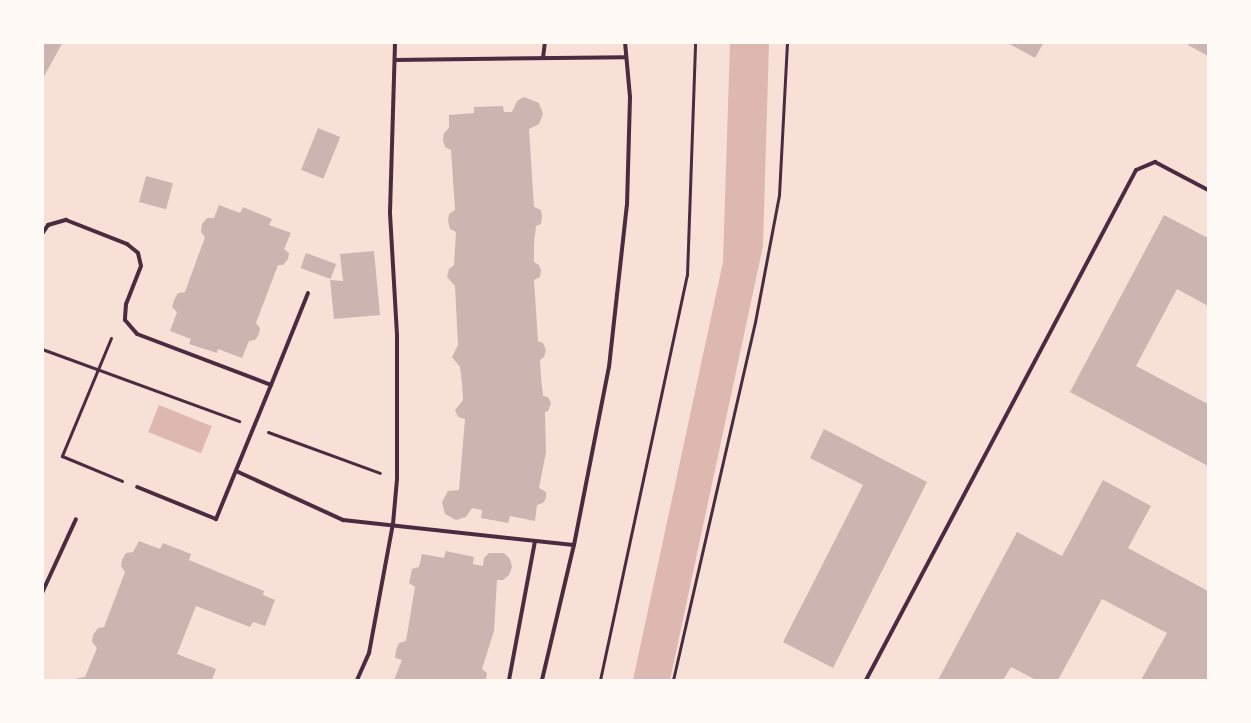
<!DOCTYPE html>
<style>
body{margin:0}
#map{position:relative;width:1251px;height:723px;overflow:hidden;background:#f7e1d7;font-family:"Noto Serif",serif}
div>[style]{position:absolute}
.water>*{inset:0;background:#dcb8b0;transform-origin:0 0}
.building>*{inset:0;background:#ccb4b1;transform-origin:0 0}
.path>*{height:3px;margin:-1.5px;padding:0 1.5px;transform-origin:1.5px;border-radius:1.5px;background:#4a2c40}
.service>*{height:4px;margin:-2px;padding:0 2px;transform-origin:2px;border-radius:2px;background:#4a2c40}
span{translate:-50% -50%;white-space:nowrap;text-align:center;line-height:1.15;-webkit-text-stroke:4px #fffaf5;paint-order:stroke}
.frame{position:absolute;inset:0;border:44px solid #fffaf5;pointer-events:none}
</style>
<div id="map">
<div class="water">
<div style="clip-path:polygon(730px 43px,769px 43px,763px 246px,670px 680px,633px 680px,723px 262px)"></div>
<div style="left:159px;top:405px;width:57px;height:29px;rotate:22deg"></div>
</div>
<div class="building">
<div style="clip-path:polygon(42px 42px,63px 42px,42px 80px)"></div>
<div style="clip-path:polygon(1006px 42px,1044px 42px,1035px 58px)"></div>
<div style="clip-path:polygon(1189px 42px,1208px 42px,1208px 56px,1188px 45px)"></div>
<div style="clip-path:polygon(524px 97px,539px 103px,543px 114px,539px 124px,529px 129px,534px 207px,541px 210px,542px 216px,541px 224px,536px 226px,534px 243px,534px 262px,539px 265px,541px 270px,540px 277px,534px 280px,538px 341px,543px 343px,546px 350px,544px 357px,540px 360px,541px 377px,543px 396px,548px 397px,551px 403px,548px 411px,545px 412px,546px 452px,539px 488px,546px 492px,546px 498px,543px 503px,537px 505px,535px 521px,510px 516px,508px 523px,481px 518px,482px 510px,472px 508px,466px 517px,456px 520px,445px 514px,442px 502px,448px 491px,459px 490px,465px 419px,458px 417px,455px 410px,463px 400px,462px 383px,460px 367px,452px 357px,458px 345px,455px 286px,447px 277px,449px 269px,454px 265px,456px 232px,450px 229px,448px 221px,449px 214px,455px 210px,451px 150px,445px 147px,443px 140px,444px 133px,449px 128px,449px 115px,474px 113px,474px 107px,503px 106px,504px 112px,512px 112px,517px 101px)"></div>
<div style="left:318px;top:128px;width:24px;height:45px;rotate:22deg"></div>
<div style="left:146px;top:176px;width:28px;height:27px;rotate:15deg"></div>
<div style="clip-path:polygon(219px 205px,240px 213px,243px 207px,272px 219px,269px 225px,291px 233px,284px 249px,289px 253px,288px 259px,283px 265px,278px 265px,256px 323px,260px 328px,259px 334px,255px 340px,249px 341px,242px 358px,218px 349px,217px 353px,189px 344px,191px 339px,170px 331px,177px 312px,172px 307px,174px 300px,178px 293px,185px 292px,205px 237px,201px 232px,202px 224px,207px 218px,214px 218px)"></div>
<div style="clip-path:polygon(1164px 215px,1208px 238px,1208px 306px,1177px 289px,1136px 366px,1208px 404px,1208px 466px,1070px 392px)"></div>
<div style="clip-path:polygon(374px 251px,380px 315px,334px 319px,330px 280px,343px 281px,340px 254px)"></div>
<div style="left:306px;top:253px;width:32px;height:16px;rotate:20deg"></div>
<div style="clip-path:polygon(824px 429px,927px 482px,833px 668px,783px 642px,863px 485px,810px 458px)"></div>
<div style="clip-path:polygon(1103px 480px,1151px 506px,1128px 548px,1208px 591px,1208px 680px,1141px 680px,1167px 633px,1102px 599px,1058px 680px,1036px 680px,1011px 667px,1003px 680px,938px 680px,1017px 532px,1062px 556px)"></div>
<div style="clip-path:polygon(139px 541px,160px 549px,163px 543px,191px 554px,189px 560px,264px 591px,263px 595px,275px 600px,265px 626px,253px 622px,250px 627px,196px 606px,177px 654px,216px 669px,212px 680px,76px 680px,78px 678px,85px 677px,97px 648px,92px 642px,93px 635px,98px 628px,104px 627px,125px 572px,121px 566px,122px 560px,126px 553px,133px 552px)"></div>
<div style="clip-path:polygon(446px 551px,474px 557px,473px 564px,483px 566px,484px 558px,489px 553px,504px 553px,510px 559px,512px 567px,509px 575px,503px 580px,497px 580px,494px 631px,482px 669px,487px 673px,486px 679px,394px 680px,402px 660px,395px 658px,396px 650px,399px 643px,406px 641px,415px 587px,409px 583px,412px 569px,419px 567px,422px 554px,444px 558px)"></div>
</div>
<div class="path">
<div style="left:111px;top:338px;width:128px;rotate:112.6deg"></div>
<div style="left:62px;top:456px;width:65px;rotate:22.6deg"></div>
<div style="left:42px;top:349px;width:210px;rotate:20.1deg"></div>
<div style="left:268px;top:432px;width:119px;rotate:20.1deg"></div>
<div style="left:600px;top:680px;width:414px;rotate:-77.9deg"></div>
<div style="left:687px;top:275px;width:233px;rotate:-88deg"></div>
<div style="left:673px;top:680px;width:367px;rotate:-77.1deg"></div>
<div style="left:755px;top:322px;width:129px;rotate:-79.3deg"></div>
<div style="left:779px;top:195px;width:153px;rotate:-87deg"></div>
</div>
<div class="service">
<div style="left:543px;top:58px;width:16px;rotate:-83deg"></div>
<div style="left:395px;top:60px;width:230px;rotate:-0.7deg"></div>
<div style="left:42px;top:234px;width:11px;rotate:-56deg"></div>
<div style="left:48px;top:225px;width:19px;rotate:-16deg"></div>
<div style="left:66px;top:220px;width:66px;rotate:21.5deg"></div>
<div style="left:127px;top:244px;width:14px;rotate:39deg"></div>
<div style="left:138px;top:253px;width:13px;rotate:77deg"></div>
<div style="left:141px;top:266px;width:41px;rotate:111.5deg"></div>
<div style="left:126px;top:304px;width:16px;rotate:94deg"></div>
<div style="left:125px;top:320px;width:18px;rotate:49deg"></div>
<div style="left:137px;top:334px;width:143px;rotate:20.8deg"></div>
<div style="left:271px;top:385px;width:145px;rotate:112.3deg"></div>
<div style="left:216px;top:519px;width:85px;rotate:-157.9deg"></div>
<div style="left:271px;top:385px;width:99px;rotate:-68.1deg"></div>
<div style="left:236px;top:471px;width:118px;rotate:24.6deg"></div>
<div style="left:343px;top:520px;width:232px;rotate:6.2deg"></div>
<div style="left:42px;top:593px;width:81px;rotate:-65.3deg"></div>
<div style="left:357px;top:680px;width:30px;rotate:-66deg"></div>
<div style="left:369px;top:653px;width:131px;rotate:-79.5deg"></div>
<div style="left:393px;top:524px;width:45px;rotate:-84.9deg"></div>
<div style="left:397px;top:479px;width:144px;rotate:-90deg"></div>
<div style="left:397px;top:335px;width:123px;rotate:-93.3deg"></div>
<div style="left:390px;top:212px;width:170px;rotate:-88.3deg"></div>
<div style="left:509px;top:680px;width:141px;rotate:-79.4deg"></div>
<div style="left:542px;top:680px;width:139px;rotate:-76.7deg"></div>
<div style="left:574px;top:545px;width:181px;rotate:-78.9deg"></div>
<div style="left:609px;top:367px;width:163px;rotate:-83.7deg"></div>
<div style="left:627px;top:205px;width:108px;rotate:-88.4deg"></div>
<div style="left:630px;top:97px;width:55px;rotate:-95.2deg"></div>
<div style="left:866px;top:680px;width:577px;rotate:-62.1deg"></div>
<div style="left:1136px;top:170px;width:21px;rotate:-23deg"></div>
<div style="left:1155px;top:162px;width:60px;rotate:27.8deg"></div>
</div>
<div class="frame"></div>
</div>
